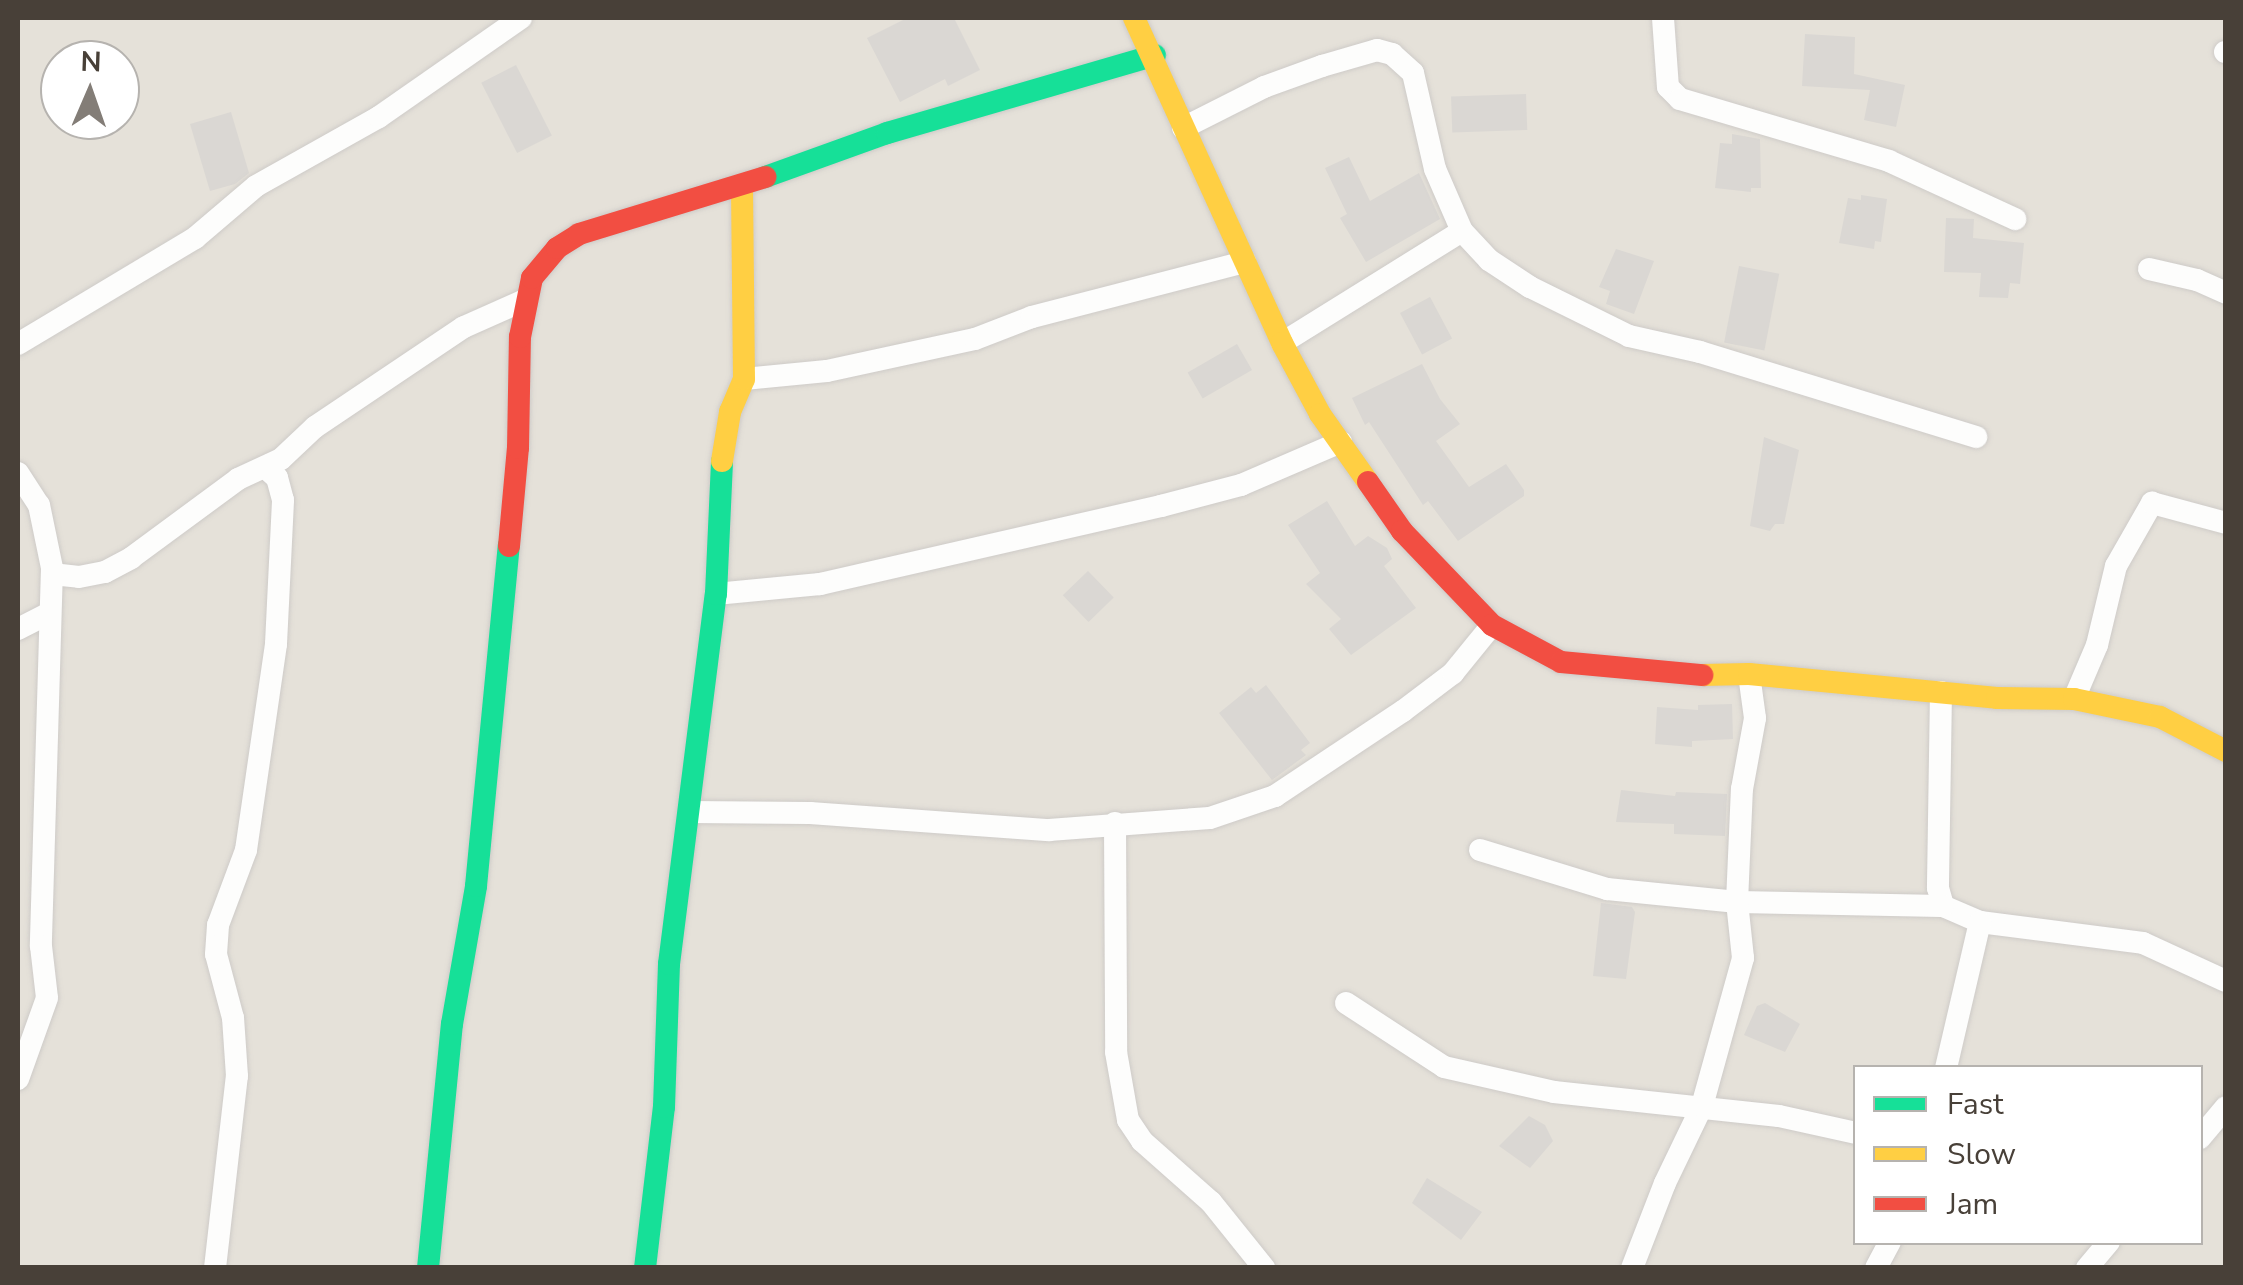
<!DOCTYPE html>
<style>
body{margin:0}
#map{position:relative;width:2243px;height:1285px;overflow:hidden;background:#f1efec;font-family:"Nunito Sans",sans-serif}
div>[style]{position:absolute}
.residential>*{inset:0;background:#e5e1d9}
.building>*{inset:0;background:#dad7d3;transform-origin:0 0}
.roads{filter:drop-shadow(0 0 2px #cecbc8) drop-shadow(0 0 2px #cecbc8)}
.street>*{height:22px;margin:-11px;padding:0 11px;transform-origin:11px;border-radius:11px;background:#fdfdfc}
.fast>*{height:22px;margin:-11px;padding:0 11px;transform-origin:11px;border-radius:11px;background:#16e098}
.slow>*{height:22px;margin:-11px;padding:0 11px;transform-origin:11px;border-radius:11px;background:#ffcf43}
.jam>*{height:22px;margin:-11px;padding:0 11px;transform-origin:11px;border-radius:11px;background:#f24e42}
span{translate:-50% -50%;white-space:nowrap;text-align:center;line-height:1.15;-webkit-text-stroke:8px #fff;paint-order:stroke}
.frame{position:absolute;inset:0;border:20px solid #484038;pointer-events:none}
.legend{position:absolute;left:1853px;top:1065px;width:350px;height:180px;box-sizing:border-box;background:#fff;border:2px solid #b6b3af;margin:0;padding:12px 18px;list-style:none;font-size:30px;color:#484038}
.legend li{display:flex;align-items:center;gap:20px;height:50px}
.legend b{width:50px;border:2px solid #b6b3af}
.north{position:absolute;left:40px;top:40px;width:100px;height:100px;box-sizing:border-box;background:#fff;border:2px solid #b6b3af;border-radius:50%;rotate:2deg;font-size:28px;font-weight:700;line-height:40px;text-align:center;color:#484038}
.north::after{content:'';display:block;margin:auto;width:35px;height:45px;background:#837d77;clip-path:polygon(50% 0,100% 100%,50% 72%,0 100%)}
</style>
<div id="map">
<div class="residential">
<div style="clip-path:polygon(evenodd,18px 18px,2225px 18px,2225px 1267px,18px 1267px,18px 18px,60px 60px,120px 60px,120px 120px,60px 120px,60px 60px,18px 18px,1856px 1068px,2200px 1068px,2200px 1242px,1856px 1242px,1856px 1068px)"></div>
</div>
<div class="building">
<div style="clip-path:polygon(907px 18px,954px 18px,980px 70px,948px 86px,945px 79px,900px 102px,867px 38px)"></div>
<div style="clip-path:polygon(1805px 34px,1855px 37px,1854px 74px,1905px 85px,1896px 127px,1864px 120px,1870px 90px,1802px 86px)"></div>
<div style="left:516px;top:65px;width:79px;height:39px;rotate:63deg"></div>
<div style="left:1526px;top:94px;width:36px;height:75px;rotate:88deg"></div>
<div style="clip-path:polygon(231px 112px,249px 173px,235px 184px,210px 191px,190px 124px)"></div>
<div style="clip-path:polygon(1732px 134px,1760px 139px,1761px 188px,1751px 188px,1751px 192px,1715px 188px,1720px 143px,1732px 144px)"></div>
<div style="clip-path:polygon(1349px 157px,1370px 201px,1419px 173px,1440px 219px,1366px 262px,1340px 218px,1347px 214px,1325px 168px)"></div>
<div style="clip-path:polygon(1861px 195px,1887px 199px,1881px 242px,1875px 241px,1874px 249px,1839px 243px,1848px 198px,1861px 200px)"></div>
<div style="clip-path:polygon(1946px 218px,1974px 219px,1973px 238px,2024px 243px,2020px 284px,2010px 283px,2008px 298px,1979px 297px,1981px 273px,1944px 272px)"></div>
<div style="clip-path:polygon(1616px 249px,1654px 261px,1634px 314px,1606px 304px,1610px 291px,1599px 287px)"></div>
<div style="left:1739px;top:266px;width:41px;height:78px;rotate:11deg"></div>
<div style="left:1430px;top:297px;width:47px;height:34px;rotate:62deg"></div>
<div style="left:1237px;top:344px;width:30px;height:57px;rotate:60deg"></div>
<div style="clip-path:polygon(1422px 364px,1440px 399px,1460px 424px,1436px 441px,1469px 487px,1506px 464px,1524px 490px,1524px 496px,1458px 541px,1428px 501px,1423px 505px,1369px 422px,1365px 425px,1352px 398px)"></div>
<div style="clip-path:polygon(1764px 437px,1799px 450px,1784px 524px,1775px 524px,1770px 531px,1750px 526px)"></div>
<div style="clip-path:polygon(1327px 501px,1355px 546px,1368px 536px,1387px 548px,1392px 559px,1384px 566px,1416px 608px,1351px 655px,1329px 629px,1341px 619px,1306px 584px,1320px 573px,1288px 525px)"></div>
<div style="left:1088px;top:571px;width:37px;height:35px;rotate:46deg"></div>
<div style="clip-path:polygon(1266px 685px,1310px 743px,1301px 750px,1306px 755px,1272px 780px,1219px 713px,1251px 687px,1256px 693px)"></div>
<div style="clip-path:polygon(1732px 704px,1733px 739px,1692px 741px,1692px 747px,1655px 744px,1657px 707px,1698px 710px,1698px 705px)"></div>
<div style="clip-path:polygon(1621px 790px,1675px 796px,1676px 792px,1727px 794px,1725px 836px,1674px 834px,1674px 824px,1616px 822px)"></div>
<div style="clip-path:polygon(1601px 903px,1632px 907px,1635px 912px,1626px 979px,1593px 976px)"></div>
<div style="clip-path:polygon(1765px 1003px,1800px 1024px,1785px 1052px,1744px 1035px,1757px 1006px)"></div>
<div style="clip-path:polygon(1529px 1116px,1545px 1125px,1553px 1141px,1530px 1168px,1499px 1146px)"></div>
<div style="clip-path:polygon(1427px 1178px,1482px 1212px,1461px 1240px,1412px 1203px)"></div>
</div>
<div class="roads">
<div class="street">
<div style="left:1663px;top:18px;width:69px;rotate:85.9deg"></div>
<div style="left:1668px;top:87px;width:17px;rotate:45deg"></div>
<div style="left:1680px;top:99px;width:218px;rotate:16.5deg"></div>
<div style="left:1889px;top:161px;width:139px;rotate:24.7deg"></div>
<div style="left:2225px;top:52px;width:1px"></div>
<div style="left:1183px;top:128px;width:91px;rotate:-26.8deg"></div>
<div style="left:1264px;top:87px;width:62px;rotate:-19.9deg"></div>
<div style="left:1322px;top:66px;width:57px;rotate:-16.2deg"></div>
<div style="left:1377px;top:50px;width:16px;rotate:15deg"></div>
<div style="left:1392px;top:54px;width:28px;rotate:42deg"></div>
<div style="left:1413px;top:73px;width:98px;rotate:77.1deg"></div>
<div style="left:1435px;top:169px;width:68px;rotate:66.5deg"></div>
<div style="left:1462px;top:231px;width:40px;rotate:47deg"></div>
<div style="left:1489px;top:260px;width:49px;rotate:33.4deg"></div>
<div style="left:1530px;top:287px;width:110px;rotate:26.3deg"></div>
<div style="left:1629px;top:336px;width:73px;rotate:12.7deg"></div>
<div style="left:1700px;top:352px;width:289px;rotate:17.1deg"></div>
<div style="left:2149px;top:269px;width:49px;rotate:12.9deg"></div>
<div style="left:2197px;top:280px;width:32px;rotate:24deg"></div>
<div style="left:1282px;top:343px;width:212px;rotate:-31.9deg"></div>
<div style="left:18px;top:344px;width:206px;rotate:-30.9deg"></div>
<div style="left:195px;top:238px;width:80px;rotate:-40.4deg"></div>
<div style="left:256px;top:186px;width:141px;rotate:-29.3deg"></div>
<div style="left:379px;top:117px;width:173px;rotate:-34.9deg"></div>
<div style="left:744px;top:379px;width:83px;rotate:-5.5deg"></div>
<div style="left:827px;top:371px;width:151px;rotate:-12.2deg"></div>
<div style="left:975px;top:339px;width:61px;rotate:-21.1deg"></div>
<div style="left:1032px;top:317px;width:220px;rotate:-14.5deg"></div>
<div style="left:18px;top:473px;width:38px;rotate:57deg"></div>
<div style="left:39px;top:505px;width:64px;rotate:78.3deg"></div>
<div style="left:52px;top:568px;width:378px;rotate:91.7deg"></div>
<div style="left:41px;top:946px;width:52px;rotate:83.4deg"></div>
<div style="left:47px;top:998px;width:86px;rotate:109.7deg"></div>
<div style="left:52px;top:574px;width:27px;rotate:6deg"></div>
<div style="left:79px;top:577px;width:26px;rotate:-11deg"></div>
<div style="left:105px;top:572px;width:30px;rotate:-28deg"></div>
<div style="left:131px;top:558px;width:133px;rotate:-36.4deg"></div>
<div style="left:238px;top:479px;width:47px;rotate:-24.9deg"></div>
<div style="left:281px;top:459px;width:47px;rotate:-43.3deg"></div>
<div style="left:315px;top:427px;width:179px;rotate:-33.9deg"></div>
<div style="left:464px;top:327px;width:69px;rotate:-24deg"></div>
<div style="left:716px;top:594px;width:104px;rotate:-5.5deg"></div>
<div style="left:820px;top:584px;width:350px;rotate:-12.9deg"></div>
<div style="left:1161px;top:506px;width:83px;rotate:-14.7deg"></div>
<div style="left:1241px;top:485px;width:109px;rotate:-23.3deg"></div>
<div style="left:18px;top:629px;width:33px;rotate:-27deg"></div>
<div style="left:1941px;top:692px;width:196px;rotate:90.9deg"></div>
<div style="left:1938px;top:888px;width:19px;rotate:74deg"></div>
<div style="left:1943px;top:906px;width:40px;rotate:23.4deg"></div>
<div style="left:1980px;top:922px;width:164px;rotate:7.3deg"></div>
<div style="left:2143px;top:943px;width:91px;rotate:24.6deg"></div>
<div style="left:2074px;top:699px;width:59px;rotate:-66.9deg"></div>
<div style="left:2097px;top:645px;width:81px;rotate:-76.5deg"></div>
<div style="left:2116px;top:566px;width:73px;rotate:-60.3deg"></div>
<div style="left:2152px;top:503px;width:77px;rotate:15.1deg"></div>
<div style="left:689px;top:812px;width:121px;rotate:0.5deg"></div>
<div style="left:810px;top:813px;width:240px;rotate:4.1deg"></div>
<div style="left:1049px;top:830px;width:161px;rotate:-4.3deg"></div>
<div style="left:1210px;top:818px;width:69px;rotate:-18.7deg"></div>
<div style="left:1275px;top:796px;width:154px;rotate:-33.6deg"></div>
<div style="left:1403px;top:711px;width:63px;rotate:-37.2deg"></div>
<div style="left:1453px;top:673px;width:62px;rotate:-50.9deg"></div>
<div style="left:1115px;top:823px;width:229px;rotate:89.7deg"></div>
<div style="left:1116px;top:1052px;width:69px;rotate:80deg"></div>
<div style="left:1128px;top:1120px;width:25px;rotate:56deg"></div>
<div style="left:1142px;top:1141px;width:92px;rotate:41.5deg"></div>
<div style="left:1211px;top:1202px;width:85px;rotate:51.2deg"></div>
<div style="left:1480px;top:850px;width:133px;rotate:17.1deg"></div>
<div style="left:1607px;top:889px;width:131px;rotate:5.7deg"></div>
<div style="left:1737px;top:902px;width:206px;rotate:1.1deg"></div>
<div style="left:1346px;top:1003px;width:117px;rotate:33.1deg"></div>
<div style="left:1444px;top:1067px;width:113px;rotate:12.8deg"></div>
<div style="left:1554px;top:1092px;width:226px;rotate:6.1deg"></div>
<div style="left:1779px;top:1116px;width:79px;rotate:12.4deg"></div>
<div style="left:1946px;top:1068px;width:150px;rotate:-76.9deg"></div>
<div style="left:2200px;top:1138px;width:40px;rotate:-50deg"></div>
<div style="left:215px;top:1268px;width:193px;rotate:-83.5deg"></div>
<div style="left:237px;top:1076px;width:58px;rotate:-93.9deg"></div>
<div style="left:233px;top:1018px;width:66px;rotate:-104.9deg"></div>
<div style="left:216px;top:954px;width:29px;rotate:-86deg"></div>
<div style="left:218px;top:925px;width:80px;rotate:-69.5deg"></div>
<div style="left:246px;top:850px;width:208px;rotate:-81.7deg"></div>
<div style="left:276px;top:644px;width:144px;rotate:-87.2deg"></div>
<div style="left:283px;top:500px;width:23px;rotate:-105deg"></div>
<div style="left:277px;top:478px;width:15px;rotate:-138deg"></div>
<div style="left:1632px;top:1268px;width:91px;rotate:-68.8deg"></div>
<div style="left:1665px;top:1183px;width:85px;rotate:-64.3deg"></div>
<div style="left:1702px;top:1106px;width:154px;rotate:-74.5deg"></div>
<div style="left:1743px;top:958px;width:56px;rotate:-96.1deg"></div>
<div style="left:1737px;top:902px;width:113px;rotate:-87.5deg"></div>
<div style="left:1742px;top:789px;width:72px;rotate:-79.6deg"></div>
<div style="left:1755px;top:718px;width:44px;rotate:-97.8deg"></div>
<div style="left:1876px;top:1268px;width:30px;rotate:-62deg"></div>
<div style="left:2087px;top:1268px;width:34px;rotate:-50deg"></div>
</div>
<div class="fast">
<div style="left:765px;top:177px;width:130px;rotate:-19.8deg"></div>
<div style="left:887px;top:133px;width:279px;rotate:-16.2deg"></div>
<div style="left:428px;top:1268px;width:245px;rotate:-84.4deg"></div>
<div style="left:452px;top:1024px;width:140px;rotate:-80.1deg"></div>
<div style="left:476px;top:886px;width:342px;rotate:-84.5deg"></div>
<div style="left:645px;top:1268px;width:162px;rotate:-83.3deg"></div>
<div style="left:664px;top:1107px;width:143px;rotate:-88deg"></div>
<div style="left:669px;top:964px;width:373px;rotate:-82.8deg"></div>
<div style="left:716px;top:594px;width:133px;rotate:-87.4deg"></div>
</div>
<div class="slow">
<div style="left:1134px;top:18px;width:357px;rotate:65.5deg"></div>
<div style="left:1282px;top:343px;width:81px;rotate:61.8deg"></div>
<div style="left:1320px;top:414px;width:83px;rotate:54.8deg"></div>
<div style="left:722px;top:461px;width:50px;rotate:-80.7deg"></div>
<div style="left:730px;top:412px;width:36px;rotate:-67deg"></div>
<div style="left:744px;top:379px;width:194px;rotate:-90.6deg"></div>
<div style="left:1702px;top:675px;width:47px;rotate:-1.2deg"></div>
<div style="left:1749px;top:674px;width:249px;rotate:5.5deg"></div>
<div style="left:1997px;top:698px;width:77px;rotate:0.7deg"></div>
<div style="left:2074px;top:699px;width:88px;rotate:11.8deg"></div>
<div style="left:2160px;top:717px;width:74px;rotate:27.3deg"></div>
</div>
<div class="jam">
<div style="left:1368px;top:482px;width:60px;rotate:55.2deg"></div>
<div style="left:1402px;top:531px;width:130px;rotate:46.2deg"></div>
<div style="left:1492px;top:625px;width:78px;rotate:28.2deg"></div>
<div style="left:1561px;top:662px;width:142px;rotate:5.3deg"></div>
<div style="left:509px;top:546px;width:98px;rotate:-84.8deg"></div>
<div style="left:518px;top:448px;width:111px;rotate:-89deg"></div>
<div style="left:520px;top:337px;width:60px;rotate:-78.5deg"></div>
<div style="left:532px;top:278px;width:39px;rotate:-50deg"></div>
<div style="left:557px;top:248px;width:26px;rotate:-32deg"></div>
<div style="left:579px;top:234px;width:195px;rotate:-17deg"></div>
</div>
</div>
<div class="frame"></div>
<ul class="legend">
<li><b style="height:12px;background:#16e098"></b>Fast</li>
<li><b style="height:12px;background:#ffcf43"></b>Slow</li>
<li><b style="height:12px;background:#f24e42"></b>Jam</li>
</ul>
<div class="north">N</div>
</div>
